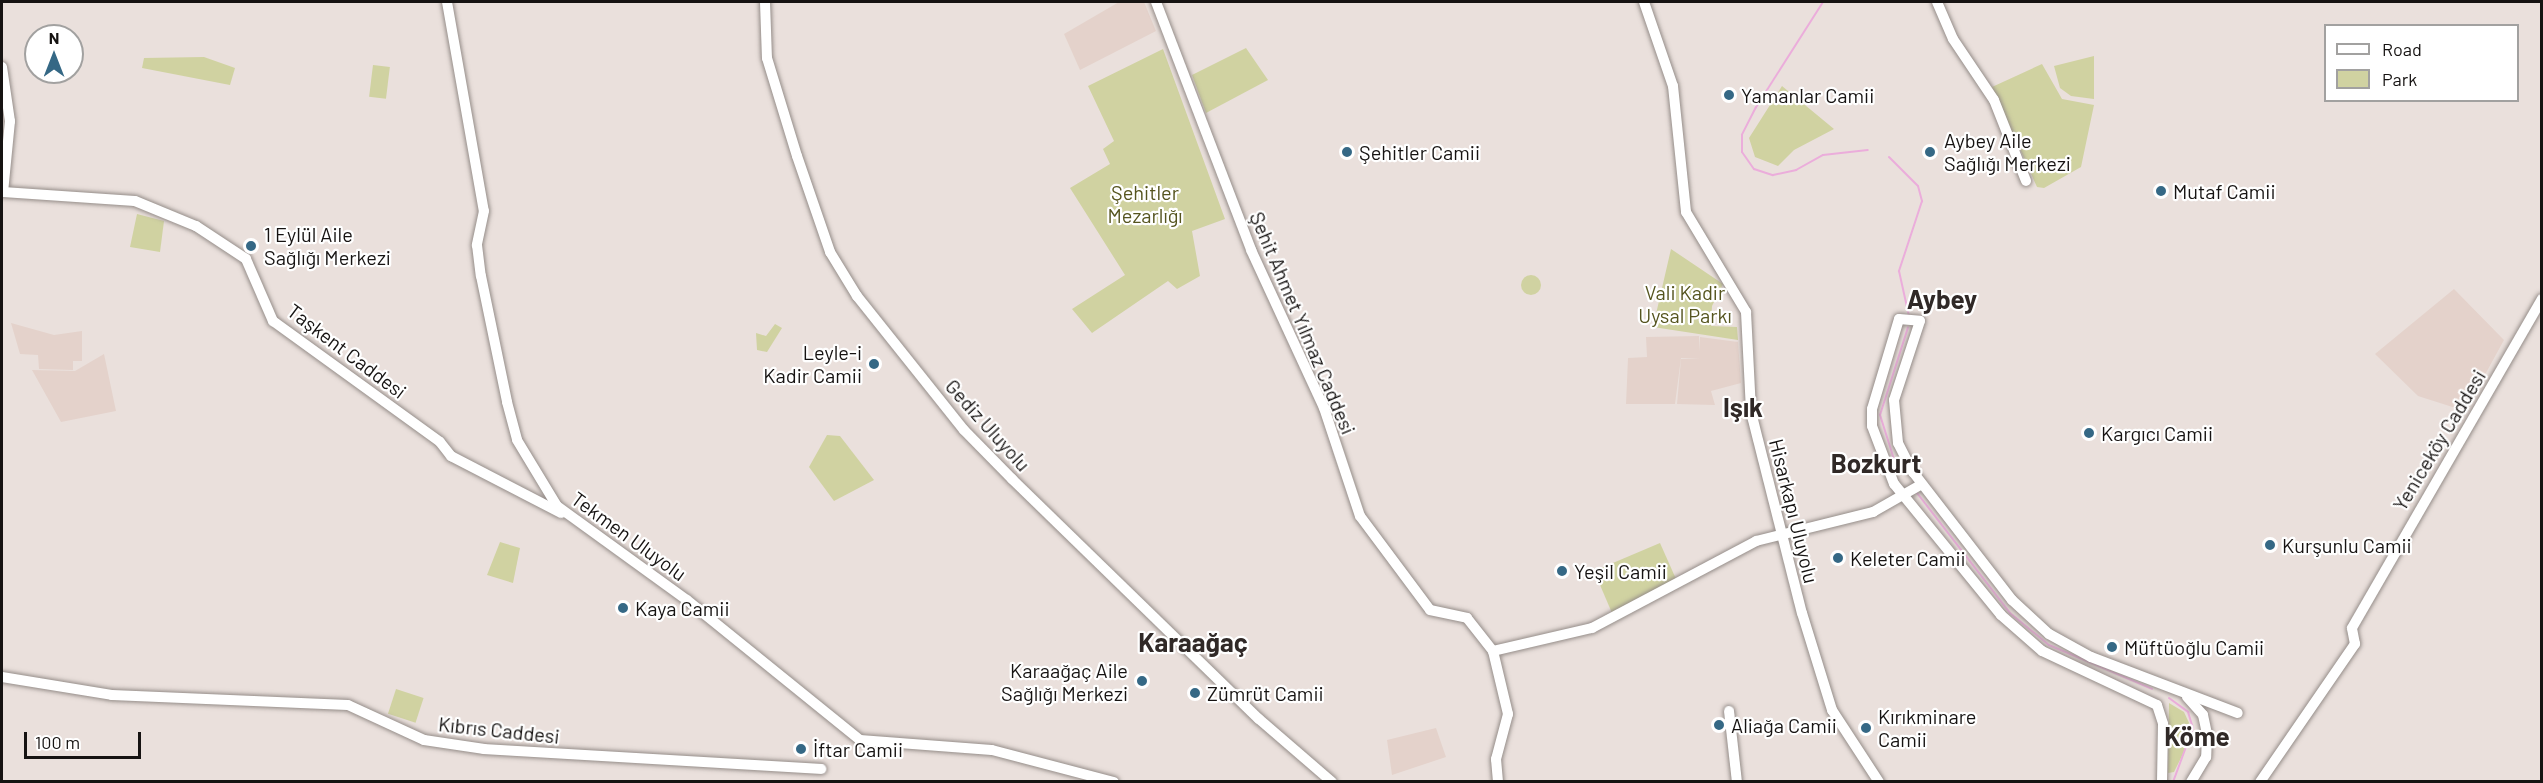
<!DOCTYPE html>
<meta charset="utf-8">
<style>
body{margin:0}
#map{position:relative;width:2543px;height:783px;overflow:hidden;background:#eae0dc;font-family:Barlow,sans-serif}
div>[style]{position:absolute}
.built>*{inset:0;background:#e4d2cb}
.green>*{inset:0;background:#d0d2a1;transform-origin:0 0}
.round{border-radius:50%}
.stream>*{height:2px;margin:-1px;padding:0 1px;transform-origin:1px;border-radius:1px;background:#ebaddb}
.roads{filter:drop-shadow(0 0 2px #958d89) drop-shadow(0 0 2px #958d89)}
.minor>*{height:10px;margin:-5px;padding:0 5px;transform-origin:5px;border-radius:5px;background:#fff}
.dots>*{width:16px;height:16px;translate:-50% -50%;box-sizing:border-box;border:3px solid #fff;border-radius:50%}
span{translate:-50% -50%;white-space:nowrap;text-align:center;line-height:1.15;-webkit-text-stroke:4.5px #fff;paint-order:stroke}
.poi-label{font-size:20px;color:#161312}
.left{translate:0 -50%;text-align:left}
.right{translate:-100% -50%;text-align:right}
.park-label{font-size:20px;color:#55541e}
.street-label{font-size:20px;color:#161312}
.district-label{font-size:26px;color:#302927;font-weight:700}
.frame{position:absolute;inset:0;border:3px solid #161312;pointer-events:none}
.legend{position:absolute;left:2324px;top:24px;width:195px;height:78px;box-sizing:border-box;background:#fff;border:2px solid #a2a1a0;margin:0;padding:8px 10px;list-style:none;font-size:18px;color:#161312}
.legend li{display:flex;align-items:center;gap:12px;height:30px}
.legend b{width:30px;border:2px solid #a2a1a0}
.north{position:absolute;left:24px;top:24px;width:60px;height:60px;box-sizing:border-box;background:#fff;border:2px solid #a2a1a0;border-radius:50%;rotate:0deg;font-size:16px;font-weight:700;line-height:24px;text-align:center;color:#161312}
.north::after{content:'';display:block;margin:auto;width:21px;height:27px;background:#356885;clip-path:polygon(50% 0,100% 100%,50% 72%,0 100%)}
.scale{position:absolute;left:24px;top:732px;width:117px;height:27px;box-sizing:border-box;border:3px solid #161312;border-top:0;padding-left:8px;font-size:18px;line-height:21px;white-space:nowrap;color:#161312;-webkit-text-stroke:4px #fff;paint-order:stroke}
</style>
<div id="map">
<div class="built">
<div style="clip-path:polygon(1119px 2px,1144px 2px,1156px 31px,1080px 70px,1064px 34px)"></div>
<div style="clip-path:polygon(2454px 289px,2504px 340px,2465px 411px,2418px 396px,2375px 354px)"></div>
<div style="clip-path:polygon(11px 323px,54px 335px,82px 331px,82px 361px,73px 361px,73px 370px,39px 369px,38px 355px,20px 354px)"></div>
<div style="clip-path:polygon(1699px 336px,1699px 352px,1700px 337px,1738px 342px,1741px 383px,1711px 391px,1715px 405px,1677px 404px,1681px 359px,1700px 359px,1681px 358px,1675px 404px,1626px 404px,1628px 358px,1647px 357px,1646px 337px)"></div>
<div style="clip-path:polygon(104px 354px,116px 411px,61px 422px,32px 370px,75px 371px)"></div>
<div style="clip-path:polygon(1436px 728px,1446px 757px,1392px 775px,1387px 740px)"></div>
</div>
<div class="green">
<div style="clip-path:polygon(1246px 48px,1268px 80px,1206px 113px,1192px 75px)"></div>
<div style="clip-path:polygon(1163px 49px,1225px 219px,1192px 231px,1200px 276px,1177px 289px,1168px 281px,1092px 333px,1072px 309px,1125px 275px,1070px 188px,1110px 164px,1103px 149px,1114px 141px,1088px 86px)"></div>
<div style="clip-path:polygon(2094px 56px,2094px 99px,2071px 96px,2060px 88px,2054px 66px)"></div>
<div style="clip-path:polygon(204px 57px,235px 68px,230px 85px,142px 68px,144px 58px)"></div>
<div style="clip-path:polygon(2042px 64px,2062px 99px,2094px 105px,2081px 167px,2044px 188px,2037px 187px,1992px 87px)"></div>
<div style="left:373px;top:65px;width:17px;height:32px;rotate:7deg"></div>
<div style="clip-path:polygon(1782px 86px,1834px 129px,1794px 150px,1778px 166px,1755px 157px,1749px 138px)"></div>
<div style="clip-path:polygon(137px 214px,164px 221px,160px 252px,130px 247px)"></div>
<div style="clip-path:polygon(1671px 249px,1723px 284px,1712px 306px,1711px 326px,1737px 327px,1738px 340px,1653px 327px)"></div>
<div class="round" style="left:1521px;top:275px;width:20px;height:20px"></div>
<div style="clip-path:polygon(775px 324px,782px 328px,767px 352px,757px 350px,756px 333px,766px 336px)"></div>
<div style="clip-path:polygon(827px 435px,840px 436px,874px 480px,834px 501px,809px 467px)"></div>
<div style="clip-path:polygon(500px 542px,520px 548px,513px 583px,487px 575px)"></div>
<div style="clip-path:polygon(1660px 543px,1676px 579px,1612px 613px,1594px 571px)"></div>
<div style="left:396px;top:689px;width:29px;height:26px;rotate:18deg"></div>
<div style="clip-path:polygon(2169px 703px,2184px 712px,2190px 725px,2186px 748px,2174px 772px,2168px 773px)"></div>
</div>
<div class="stream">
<div style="left:1823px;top:2px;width:125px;rotate:122.5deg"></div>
<div style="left:1756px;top:107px;width:31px;rotate:117deg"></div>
<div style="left:1742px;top:135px;width:17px;rotate:90deg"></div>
<div style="left:1742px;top:152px;width:21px;rotate:55deg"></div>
<div style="left:1754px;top:169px;width:20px;rotate:18deg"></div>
<div style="left:1773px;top:175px;width:24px;rotate:-12deg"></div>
<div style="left:1796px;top:170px;width:31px;rotate:-29deg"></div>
<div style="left:1823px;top:155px;width:45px;rotate:-6.3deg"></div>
<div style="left:1889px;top:157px;width:41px;rotate:45deg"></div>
<div style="left:1918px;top:186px;width:16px;rotate:75deg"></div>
<div style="left:1922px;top:201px;width:74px;rotate:108.2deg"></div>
<div style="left:1899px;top:271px;width:46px;rotate:77.5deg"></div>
<div style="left:1898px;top:472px;width:60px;rotate:-107.5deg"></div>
<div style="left:1880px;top:415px;width:92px;rotate:-72.3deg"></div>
<div style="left:1917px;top:493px;width:152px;rotate:52.2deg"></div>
<div style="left:2010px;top:613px;width:50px;rotate:39.4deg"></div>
<div style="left:2049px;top:645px;width:112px;rotate:23.1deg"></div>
<div style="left:2169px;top:698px;width:24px;rotate:36deg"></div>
<div style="left:2188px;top:712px;width:17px;rotate:73deg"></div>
<div style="left:2193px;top:728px;width:58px;rotate:110.3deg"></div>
</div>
<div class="roads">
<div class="minor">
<div style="left:447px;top:2px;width:212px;rotate:80deg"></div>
<div style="left:484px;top:211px;width:35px;rotate:102deg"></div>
<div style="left:477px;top:245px;width:31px;rotate:83deg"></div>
<div style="left:481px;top:276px;width:129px;rotate:78.3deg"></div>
<div style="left:507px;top:402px;width:39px;rotate:75deg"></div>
<div style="left:517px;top:440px;width:77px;rotate:58.8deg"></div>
<div style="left:557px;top:506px;width:160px;rotate:35.9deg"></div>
<div style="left:687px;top:600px;width:223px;rotate:39deg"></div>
<div style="left:860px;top:740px;width:132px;rotate:4.3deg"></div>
<div style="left:992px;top:750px;width:126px;rotate:14.7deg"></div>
<div style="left:765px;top:2px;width:56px;rotate:88deg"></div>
<div style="left:767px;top:58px;width:102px;rotate:73deg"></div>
<div style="left:797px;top:156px;width:102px;rotate:71deg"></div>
<div style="left:830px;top:252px;width:52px;rotate:58.5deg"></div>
<div style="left:857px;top:296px;width:171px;rotate:51.4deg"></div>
<div style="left:964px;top:430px;width:69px;rotate:45.6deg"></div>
<div style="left:1012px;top:479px;width:344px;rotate:44.2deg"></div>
<div style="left:1259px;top:719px;width:96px;rotate:40.8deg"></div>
<div style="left:1156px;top:2px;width:266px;rotate:69deg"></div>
<div style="left:1251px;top:250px;width:174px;rotate:65.2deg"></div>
<div style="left:1324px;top:408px;width:114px;rotate:71.6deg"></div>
<div style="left:1360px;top:516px;width:117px;rotate:53.3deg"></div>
<div style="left:1430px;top:610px;width:38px;rotate:12deg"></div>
<div style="left:1467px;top:618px;width:42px;rotate:51.8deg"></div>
<div style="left:1493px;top:651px;width:65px;rotate:76.6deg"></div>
<div style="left:1508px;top:714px;width:47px;rotate:104.9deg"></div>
<div style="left:1496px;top:759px;width:23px;rotate:85deg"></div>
<div style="left:1644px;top:2px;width:89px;rotate:71deg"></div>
<div style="left:1673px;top:86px;width:127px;rotate:84.1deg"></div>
<div style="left:1686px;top:212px;width:117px;rotate:59deg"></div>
<div style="left:1746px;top:312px;width:100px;rotate:87.1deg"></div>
<div style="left:1751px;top:412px;width:207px;rotate:75.8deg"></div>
<div style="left:1802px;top:613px;width:102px;rotate:72.8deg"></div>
<div style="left:1832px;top:710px;width:86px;rotate:56.9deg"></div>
<div style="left:1937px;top:2px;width:40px;rotate:66.6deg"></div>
<div style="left:1953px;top:39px;width:73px;rotate:56.1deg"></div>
<div style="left:1994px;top:100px;width:87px;rotate:68.4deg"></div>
<div style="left:2px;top:67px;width:55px;rotate:81.6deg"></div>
<div style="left:10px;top:121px;width:71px;rotate:95.6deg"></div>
<div style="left:3px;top:192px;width:132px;rotate:3.9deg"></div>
<div style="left:135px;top:201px;width:66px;rotate:22.3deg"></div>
<div style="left:196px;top:226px;width:60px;rotate:33.4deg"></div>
<div style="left:246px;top:259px;width:68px;rotate:66.5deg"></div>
<div style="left:273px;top:321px;width:206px;rotate:35.9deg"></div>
<div style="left:440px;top:442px;width:18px;rotate:52deg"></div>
<div style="left:451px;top:456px;width:124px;rotate:27.4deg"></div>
<div style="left:1493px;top:651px;width:102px;rotate:-13.1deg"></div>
<div style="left:1592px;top:628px;width:186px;rotate:-27.9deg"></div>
<div style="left:1756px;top:541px;width:121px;rotate:-13.9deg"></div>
<div style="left:1873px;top:512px;width:56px;rotate:-29.7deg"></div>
<div style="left:2px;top:677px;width:111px;rotate:9.3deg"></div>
<div style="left:112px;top:695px;width:236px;rotate:2.4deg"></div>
<div style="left:348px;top:705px;width:84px;rotate:24.7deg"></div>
<div style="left:424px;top:740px;width:61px;rotate:8.5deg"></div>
<div style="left:484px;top:749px;width:338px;rotate:3.4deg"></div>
<div style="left:2187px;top:697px;width:24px;rotate:48deg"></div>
<div style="left:2203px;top:715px;width:19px;rotate:78deg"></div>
<div style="left:2207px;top:734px;width:23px;rotate:92deg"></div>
<div style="left:2206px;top:757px;width:29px;rotate:121deg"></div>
<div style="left:2157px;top:705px;width:127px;rotate:-154.8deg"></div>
<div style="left:2042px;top:651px;width:55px;rotate:-138.7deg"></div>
<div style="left:2001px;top:615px;width:169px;rotate:-129.2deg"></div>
<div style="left:1894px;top:484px;width:62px;rotate:-110.8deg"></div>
<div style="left:1872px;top:426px;width:17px;rotate:-90deg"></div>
<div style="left:1872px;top:409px;width:94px;rotate:-73.3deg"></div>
<div style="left:1899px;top:319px;width:21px;rotate:5deg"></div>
<div style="left:1920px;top:321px;width:83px;rotate:108.2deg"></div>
<div style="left:1894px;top:400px;width:43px;rotate:84.7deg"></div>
<div style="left:1898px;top:443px;width:33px;rotate:63deg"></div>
<div style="left:1913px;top:472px;width:162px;rotate:52.3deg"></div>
<div style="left:2012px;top:600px;width:50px;rotate:42.6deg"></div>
<div style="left:2049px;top:634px;width:48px;rotate:28.7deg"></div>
<div style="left:2091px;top:657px;width:157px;rotate:20.9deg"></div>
<div style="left:2157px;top:705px;width:20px;rotate:72deg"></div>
<div style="left:2163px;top:724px;width:58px;rotate:91deg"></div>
<div style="left:1729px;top:711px;width:71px;rotate:83.6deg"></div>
<div style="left:2260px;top:782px;width:168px;rotate:-55.5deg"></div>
<div style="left:2355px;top:644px;width:16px;rotate:-101deg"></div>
<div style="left:2352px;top:628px;width:380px;rotate:-60deg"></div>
</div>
</div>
<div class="dots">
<div style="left:1729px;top:95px;background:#356885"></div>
<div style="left:1347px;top:152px;background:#356885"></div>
<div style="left:1930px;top:152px;background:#356885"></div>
<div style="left:2161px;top:191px;background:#356885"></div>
<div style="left:251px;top:246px;background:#356885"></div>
<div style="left:874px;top:364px;background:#356885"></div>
<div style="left:2089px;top:433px;background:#356885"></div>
<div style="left:2270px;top:545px;background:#356885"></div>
<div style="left:1838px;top:558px;background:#356885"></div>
<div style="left:1562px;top:571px;background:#356885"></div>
<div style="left:623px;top:608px;background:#356885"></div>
<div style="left:2112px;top:647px;background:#356885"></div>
<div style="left:1142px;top:681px;background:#356885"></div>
<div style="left:1195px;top:693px;background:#356885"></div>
<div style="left:1719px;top:725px;background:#356885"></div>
<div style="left:1866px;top:728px;background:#356885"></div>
<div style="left:801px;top:749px;background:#356885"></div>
</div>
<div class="poi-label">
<span class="left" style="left:1741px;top:95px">Yamanlar Camii</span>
<span class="left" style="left:1944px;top:152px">Aybey Aile<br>Sağlığı Merkezi</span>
<span class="left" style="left:1359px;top:152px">Şehitler Camii</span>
<span class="left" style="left:2173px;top:191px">Mutaf Camii</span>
<span class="left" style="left:264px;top:246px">1 Eylül Aile<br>Sağlığı Merkezi</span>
<span class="right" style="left:862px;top:364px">Leyle-i<br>Kadir Camii</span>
<span class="left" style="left:2101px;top:433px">Kargıcı Camii</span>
<span class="left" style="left:2282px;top:545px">Kurşunlu Camii</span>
<span class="left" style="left:1850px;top:558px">Keleter Camii</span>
<span class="left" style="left:1574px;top:571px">Yeşil Camii</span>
<span class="left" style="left:635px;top:608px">Kaya Camii</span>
<span class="left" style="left:2124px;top:647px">Müftüoğlu Camii</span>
<span class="right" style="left:1128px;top:682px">Karaağaç Aile<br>Sağlığı Merkezi</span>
<span class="left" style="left:1207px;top:693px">Zümrüt Camii</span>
<span class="left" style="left:1878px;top:728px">Kırıkminare<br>Camii</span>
<span class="left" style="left:1731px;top:725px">Aliağa Camii</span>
<span class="left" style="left:813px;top:749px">İftar Camii</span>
</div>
<div class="park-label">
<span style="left:1145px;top:204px">Şehitler<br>Mezarlığı</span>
<span style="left:1685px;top:304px">Vali Kadir<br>Uysal Parkı</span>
</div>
<div class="street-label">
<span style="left:1303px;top:323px;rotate:67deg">Şehit Ahmet Yılmaz Caddesi</span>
<span style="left:347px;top:351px;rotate:37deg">Taşkent Caddesi</span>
<span style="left:988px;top:425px;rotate:48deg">Gediz Uluyolu</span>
<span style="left:2439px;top:440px;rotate:-59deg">Yeniceköy Caddesi</span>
<span style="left:1794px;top:511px;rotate:76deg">Hisarkapı Uluyolu</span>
<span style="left:629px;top:536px;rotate:36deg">Tekmen Uluyolu</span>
<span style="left:499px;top:730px;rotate:6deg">Kıbrıs Caddesi</span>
</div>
<div class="district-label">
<span style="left:1942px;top:299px">Aybey</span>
<span style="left:1743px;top:407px">Işık</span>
<span style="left:1876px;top:463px">Bozkurt</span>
<span style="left:1193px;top:642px">Karaağaç</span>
<span style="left:2197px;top:736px">Köme</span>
</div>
<div class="frame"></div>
<ul class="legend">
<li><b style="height:8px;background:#fff"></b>Road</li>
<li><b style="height:16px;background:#d0d2a1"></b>Park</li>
</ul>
<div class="north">N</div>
<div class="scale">100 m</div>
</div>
